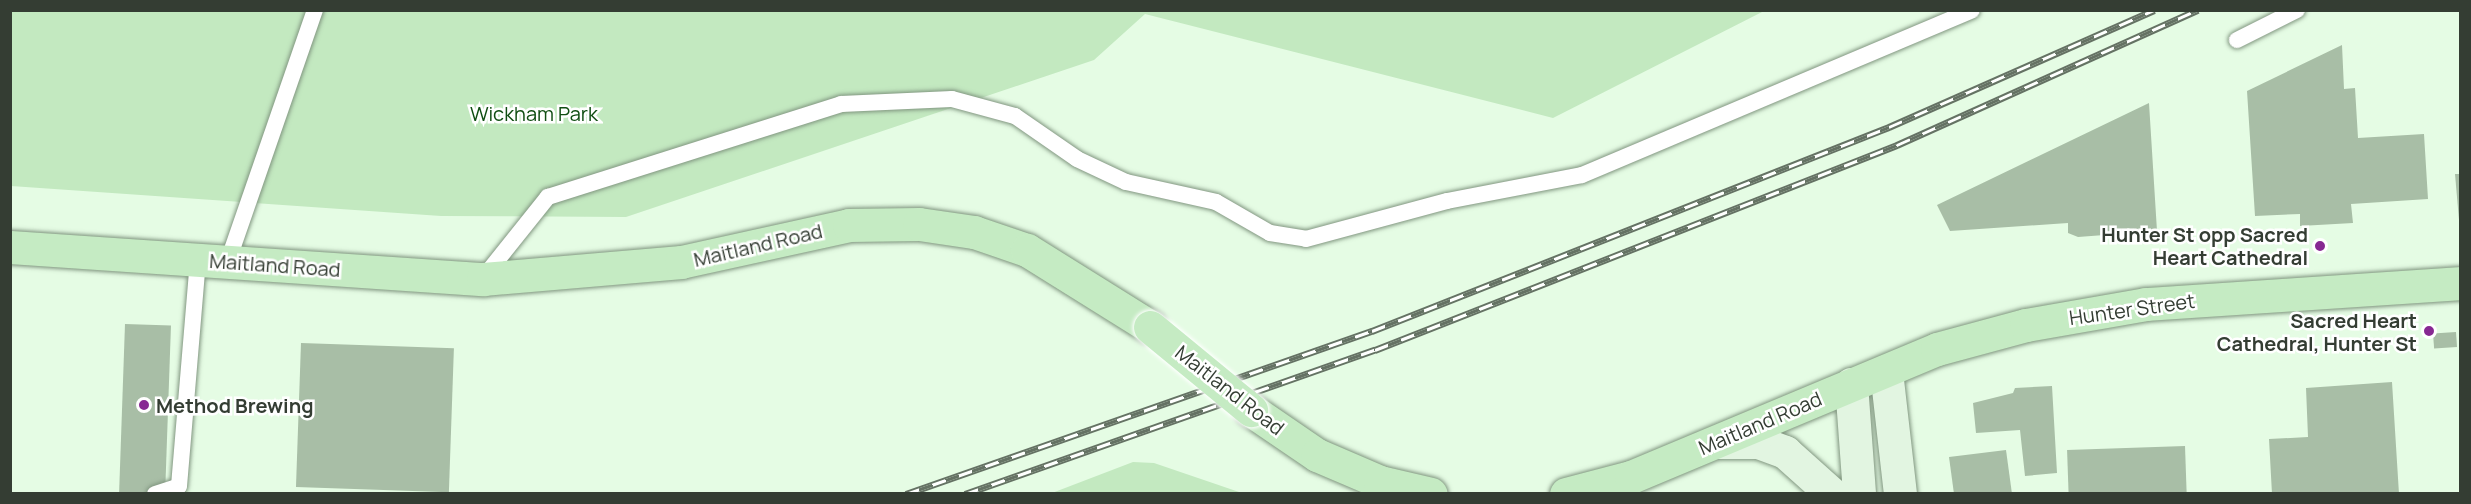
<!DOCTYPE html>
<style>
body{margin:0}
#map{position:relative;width:2471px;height:504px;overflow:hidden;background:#e5fce4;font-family:Manrope,sans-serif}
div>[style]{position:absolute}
.green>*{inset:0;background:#c3e9c0}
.building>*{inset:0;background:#a8bea6;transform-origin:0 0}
.roads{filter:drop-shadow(0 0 2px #819680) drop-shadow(0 0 2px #819680)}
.lane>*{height:16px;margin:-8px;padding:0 8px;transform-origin:8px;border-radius:8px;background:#fff}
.secondary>*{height:33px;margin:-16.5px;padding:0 16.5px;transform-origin:16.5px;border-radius:16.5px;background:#e2f5e1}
.primary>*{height:33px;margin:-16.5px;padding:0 16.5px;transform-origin:16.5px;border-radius:16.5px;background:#c5ebc3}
.rail>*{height:7px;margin-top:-3.5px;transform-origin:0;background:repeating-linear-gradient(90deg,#fff 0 14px,#657264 0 28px);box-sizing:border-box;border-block:2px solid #657264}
.bridges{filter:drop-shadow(0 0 2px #fff) drop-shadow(0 0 2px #fff)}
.primary-bridge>*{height:33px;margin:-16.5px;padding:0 16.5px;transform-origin:16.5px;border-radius:16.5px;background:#c5ebc3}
.dots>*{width:16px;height:16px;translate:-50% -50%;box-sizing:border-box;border:3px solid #fff;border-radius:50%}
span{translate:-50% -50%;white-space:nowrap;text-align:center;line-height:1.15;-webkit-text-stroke:5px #fff;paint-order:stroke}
.park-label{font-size:20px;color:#104e12}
.poi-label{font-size:20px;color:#343d33;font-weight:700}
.right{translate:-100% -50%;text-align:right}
.left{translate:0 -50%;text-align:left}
.street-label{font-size:20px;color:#343d33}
.frame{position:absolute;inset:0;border:12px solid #343d33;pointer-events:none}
</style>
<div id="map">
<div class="green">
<div style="clip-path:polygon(10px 11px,1764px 11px,1553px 118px,1145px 14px,1094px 60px,626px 217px,441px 216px,11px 186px)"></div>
<div style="clip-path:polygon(1133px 462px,1154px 463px,1242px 493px,1052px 493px)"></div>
</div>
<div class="building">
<div style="clip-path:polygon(2342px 45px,2344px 89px,2355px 88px,2358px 138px,2424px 134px,2428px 199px,2351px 204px,2353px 223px,2300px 226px,2300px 214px,2255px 216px,2247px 91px)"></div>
<div style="clip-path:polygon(2149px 103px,2157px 231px,2078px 237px,2068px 233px,2068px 223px,1950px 231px,1937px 205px)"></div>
<div style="clip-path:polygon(2455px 174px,2460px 174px,2460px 220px,2459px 220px)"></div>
<div style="left:125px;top:324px;width:46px;height:169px;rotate:2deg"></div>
<div style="left:2456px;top:332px;width:15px;height:23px;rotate:86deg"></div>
<div style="left:301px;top:343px;width:153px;height:144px;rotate:2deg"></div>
<div style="clip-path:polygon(2392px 382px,2399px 494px,2272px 494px,2269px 439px,2308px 437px,2306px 388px)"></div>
<div style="clip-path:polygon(2052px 386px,2057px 473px,2025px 476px,2020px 430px,1976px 433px,1973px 403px,2013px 393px,2015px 388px)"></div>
<div style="left:2185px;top:446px;width:48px;height:118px;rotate:88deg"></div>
<div style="clip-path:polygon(2006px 450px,2012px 494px,1954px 494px,1949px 457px)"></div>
</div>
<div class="roads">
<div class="lane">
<div style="left:2237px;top:40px;width:67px;rotate:-26.6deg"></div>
<div style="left:228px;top:261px;width:266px;rotate:-70.9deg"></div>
<div style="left:483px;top:278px;width:104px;rotate:-51.3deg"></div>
<div style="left:548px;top:197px;width:307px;rotate:-17.6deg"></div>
<div style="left:841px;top:104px;width:111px;rotate:-2.6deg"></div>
<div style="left:952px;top:99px;width:65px;rotate:15.1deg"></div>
<div style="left:1015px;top:116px;width:75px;rotate:34.7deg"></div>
<div style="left:1077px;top:159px;width:54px;rotate:25.1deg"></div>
<div style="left:1126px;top:182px;width:92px;rotate:12.5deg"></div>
<div style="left:1216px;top:202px;width:62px;rotate:29.9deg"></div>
<div style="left:1270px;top:233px;width:36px;rotate:9deg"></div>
<div style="left:1306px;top:239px;width:146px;rotate:-15.1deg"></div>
<div style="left:1447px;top:201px;width:137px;rotate:-10.9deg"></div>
<div style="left:1582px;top:175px;width:423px;rotate:-22.9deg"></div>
<div style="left:155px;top:494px;width:25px;rotate:-18deg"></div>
<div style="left:179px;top:486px;width:228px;rotate:-85.2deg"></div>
</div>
<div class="secondary">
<div style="left:1886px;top:371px;width:124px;rotate:83.5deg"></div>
<div style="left:1851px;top:384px;width:110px;rotate:85.8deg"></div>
<div style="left:1718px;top:442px;width:40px"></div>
<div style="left:1758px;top:442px;width:29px;rotate:20deg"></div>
<div style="left:1785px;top:452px;width:63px;rotate:41.8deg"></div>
</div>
<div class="primary">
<div style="left:10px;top:247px;width:474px;rotate:3.9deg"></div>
<div style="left:483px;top:279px;width:199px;rotate:-4.9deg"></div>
<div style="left:681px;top:262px;width:172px;rotate:-12.4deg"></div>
<div style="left:849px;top:225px;width:70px;rotate:-0.8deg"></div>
<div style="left:919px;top:224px;width:56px;rotate:8.3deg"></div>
<div style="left:974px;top:232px;width:56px;rotate:18.8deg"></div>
<div style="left:1027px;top:250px;width:145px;rotate:32deg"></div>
<div style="left:1251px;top:410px;width:80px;rotate:34.3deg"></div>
<div style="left:1317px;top:455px;width:69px;rotate:23.2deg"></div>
<div style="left:1380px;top:482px;width:52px;rotate:13.2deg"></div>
<div style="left:1566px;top:494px;width:67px;rotate:-14.7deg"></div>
<div style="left:1631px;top:477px;width:332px;rotate:-22.7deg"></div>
<div style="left:1937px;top:349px;width:92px;rotate:-15.1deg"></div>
<div style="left:2026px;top:325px;width:122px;rotate:-9.9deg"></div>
<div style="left:2146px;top:304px;width:315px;rotate:-3.8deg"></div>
</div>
</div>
<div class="rail">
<div style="left:906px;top:494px;width:494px;rotate:-19.3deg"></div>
<div style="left:1372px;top:331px;width:556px;rotate:-21.53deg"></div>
<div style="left:1889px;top:127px;width:290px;rotate:-23.8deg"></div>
<div style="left:965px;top:494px;width:435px;rotate:-19.4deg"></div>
<div style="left:1375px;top:350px;width:561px;rotate:-21.44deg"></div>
<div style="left:1897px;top:145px;width:330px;rotate:-24.2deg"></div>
</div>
<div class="bridges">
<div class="primary-bridge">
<div style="left:1150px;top:327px;width:131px;rotate:39.4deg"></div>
</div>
</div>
<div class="dots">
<div style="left:2320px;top:246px;background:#872892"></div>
<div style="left:2429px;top:331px;background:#872892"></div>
<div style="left:144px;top:405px;background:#872892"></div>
</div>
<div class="park-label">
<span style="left:534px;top:113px">Wickham Park</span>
</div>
<div class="poi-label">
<span class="right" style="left:2308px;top:246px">Hunter St opp Sacred<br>Heart Cathedral</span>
<span class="right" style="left:2417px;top:332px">Sacred Heart<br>Cathedral, Hunter St</span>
<span class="left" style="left:156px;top:405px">Method Brewing</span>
</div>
<div class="street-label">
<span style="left:758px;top:245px;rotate:-13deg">Maitland Road</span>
<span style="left:275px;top:265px;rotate:4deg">Maitland Road</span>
<span style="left:2132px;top:309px;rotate:-8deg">Hunter Street</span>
<span style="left:1230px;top:390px;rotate:38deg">Maitland Road</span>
<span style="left:1760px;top:423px;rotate:-23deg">Maitland Road</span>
</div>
<div class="frame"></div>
</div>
